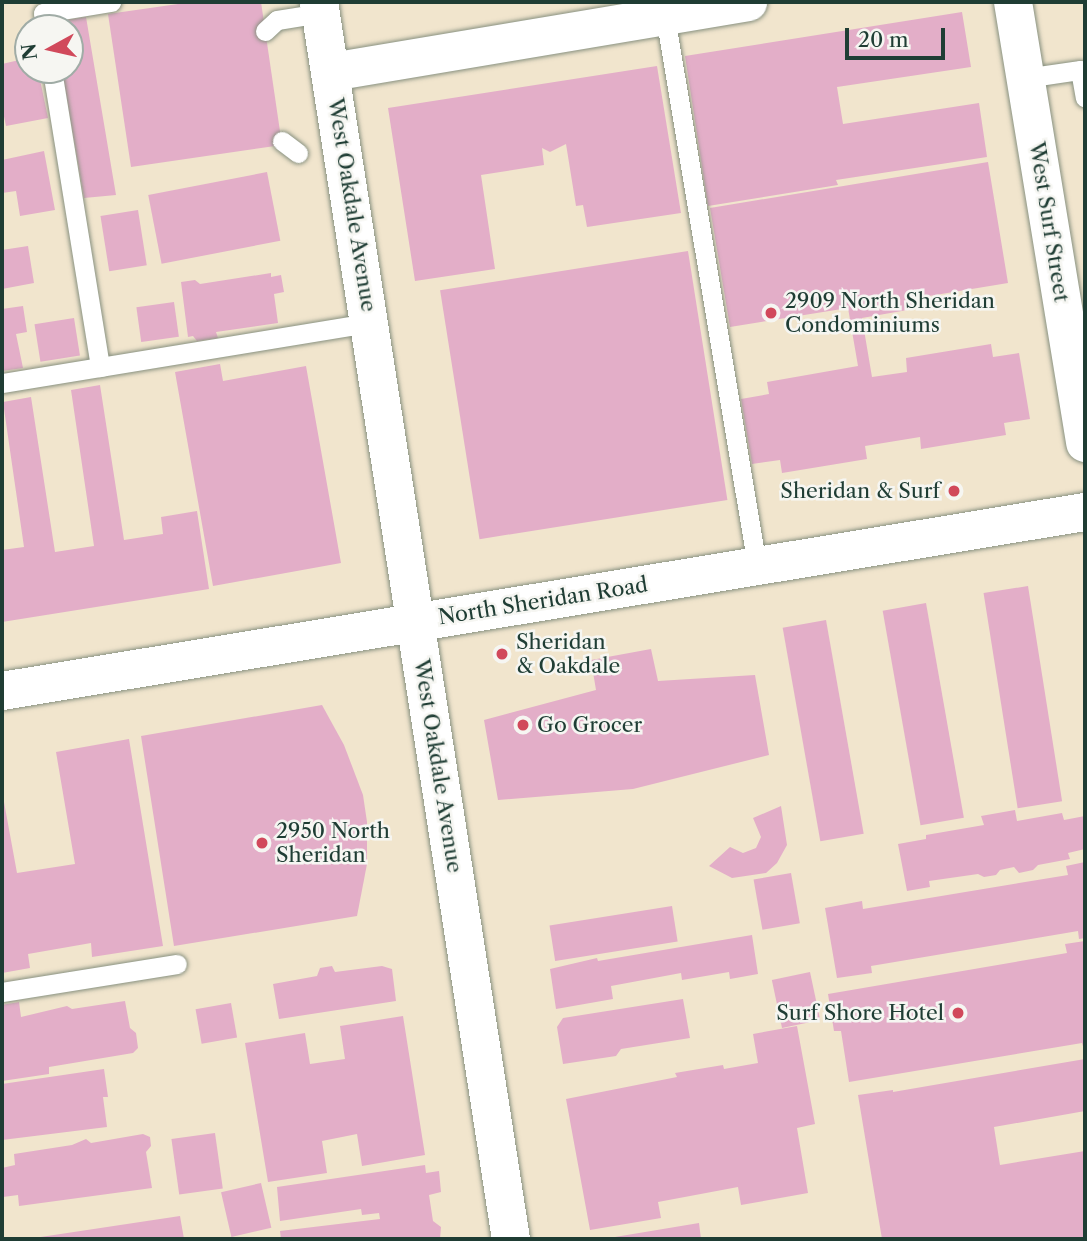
<!DOCTYPE html>
<style>
body{margin:0}
#map{position:relative;width:1087px;height:1241px;overflow:hidden;background:#f1e5cd;font-family:"Libre Caslon Text",serif}
div>[style]{position:absolute}
.building>*{inset:0;background:#e3aec8;transform-origin:0 0}
.roads{filter:drop-shadow(0 0 2px #889180) drop-shadow(0 0 2px #889180)}
.lane>*{height:19px;margin:-9.5px;padding:0 9.5px;transform-origin:9.5px;border-radius:9.5px;background:#fff}
.street>*{height:38px;margin:-19px;padding:0 19px;transform-origin:19px;border-radius:19px;background:#fff}
.secondary>*{height:38px;margin:-19px;padding:0 19px;transform-origin:19px;border-radius:19px;background:#fff}
.dots>*{width:19px;height:19px;translate:-50% -50%;box-sizing:border-box;border:4px solid #f6f6f2;border-radius:50%}
span{translate:-50% -50%;white-space:nowrap;text-align:center;line-height:1.15;-webkit-text-stroke:5px #f6f6f2;paint-order:stroke}
.street-label{font-size:21px;color:#1f3d34}
.poi-label{font-size:21px;color:#1f3d34}
.left{translate:0 -50%;text-align:left}
.right{translate:-100% -50%;text-align:right}
.frame{position:absolute;inset:0;border:4px solid #1f3d34;pointer-events:none}
.north{position:absolute;left:14px;top:14px;width:70px;height:70px;box-sizing:border-box;background:#f6f6f2;border:2px solid #a0aca6;border-radius:50%;rotate:262deg;font-size:19px;font-weight:700;line-height:28px;text-align:center;color:#1f3d34}
.north::after{content:'';display:block;margin:auto;width:24px;height:32px;background:#d1495b;clip-path:polygon(50% 0,100% 100%,50% 72%,0 100%)}
.scale{position:absolute;left:845px;top:28px;width:100px;height:32px;box-sizing:border-box;border:4px solid #1f3d34;border-top:0;padding-left:9px;font-size:21px;line-height:24px;white-space:nowrap;color:#1f3d34;-webkit-text-stroke:5px #f6f6f2;paint-order:stroke}
</style>
<div id="map">
<div class="building">
<div style="clip-path:polygon(192px 2px,261px 2px,282px 145px,131px 167px,108px 14px)"></div>
<div style="clip-path:polygon(962px 12px,971px 67px,837px 87px,843px 124px,979px 103px,987px 157px,836px 180px,838px 185px,708px 206px,685px 56px)"></div>
<div style="clip-path:polygon(86px 17px,116px 195px,84px 198px,62px 70px,70px 70px,70px 28px,55px 28px,54px 22px)"></div>
<div style="clip-path:polygon(28px 58px,28px 70px,38px 70px,48px 118px,6px 126px,2px 107px,2px 64px)"></div>
<div style="clip-path:polygon(657px 66px,681px 213px,587px 227px,583px 205px,576px 206px,566px 144px,550px 152px,542px 148px,544px 165px,481px 175px,495px 269px,415px 281px,388px 108px)"></div>
<div style="clip-path:polygon(44px 151px,55px 210px,20px 216px,16px 191px,2px 193px,2px 160px)"></div>
<div style="clip-path:polygon(988px 162px,1008px 283px,911px 299px,913px 309px,862px 318px,872px 377px,907px 372px,906px 358px,991px 344px,993px 357px,1019px 353px,1030px 419px,1004px 423px,1006px 435px,921px 449px,920px 437px,865px 446px,867px 459px,782px 473px,780px 460px,752px 464px,741px 399px,769px 394px,767px 382px,858px 366px,848px 308px,730px 327px,710px 208px)"></div>
<div style="left:267px;top:172px;width:70px;height:121px;rotate:79deg"></div>
<div style="left:138px;top:210px;width:56px;height:38px;rotate:81deg"></div>
<div style="clip-path:polygon(28px 246px,34px 283px,2px 289px,2px 250px)"></div>
<div style="left:688px;top:251px;width:252px;height:251px;rotate:81deg"></div>
<div style="clip-path:polygon(271px 273px,271px 277px,281px 275px,284px 292px,274px 294px,278px 323px,216px 332px,218px 338px,197px 341px,193px 336px,188px 337px,181px 282px,195px 280px,200px 284px)"></div>
<div style="left:174px;top:302px;width:35px;height:38px;rotate:82deg"></div>
<div style="clip-path:polygon(23px 306px,27px 332px,16px 334px,23px 368px,2px 371px,2px 309px)"></div>
<div style="left:74px;top:318px;width:38px;height:40px;rotate:81deg"></div>
<div style="clip-path:polygon(220px 364px,223px 381px,306px 366px,341px 563px,213px 586px,175px 372px)"></div>
<div style="clip-path:polygon(100px 385px,124px 540px,163px 534px,161px 517px,197px 511px,209px 589px,2px 622px,2px 550px,24px 547px,3px 402px,31px 397px,55px 552px,94px 546px,71px 390px)"></div>
<div style="left:1028px;top:586px;width:218px;height:45px;rotate:81deg"></div>
<div style="left:926px;top:603px;width:218px;height:44px;rotate:80deg"></div>
<div style="left:826px;top:620px;width:217px;height:44px;rotate:80deg"></div>
<div style="clip-path:polygon(651px 649px,658px 681px,755px 675px,769px 755px,633px 789px,498px 800px,484px 720px,596px 690px,591px 660px)"></div>
<div style="clip-path:polygon(322px 705px,344px 745px,363px 795px,367px 822px,367px 864px,357px 916px,174px 946px,141px 736px)"></div>
<div style="clip-path:polygon(129px 739px,163px 946px,92px 957px,91px 943px,28px 954px,30px 968px,2px 973px,2px 791px,17px 873px,75px 864px,56px 752px)"></div>
<div style="clip-path:polygon(781px 806px,787px 845px,777px 863px,766px 873px,732px 878px,709px 866px,730px 847px,743px 853px,756px 848px,761px 837px,753px 818px)"></div>
<div style="clip-path:polygon(1015px 810px,1017px 821px,1062px 813px,1064px 820px,1085px 816px,1085px 849px,1068px 853px,1070px 859px,1038px 865px,1033px 870px,1019px 873px,1014px 867px,1000px 870px,996px 875px,984px 877px,978px 874px,929px 881px,930px 887px,907px 891px,898px 844px,926px 839px,926px 835px,984px 825px,981px 816px)"></div>
<div style="clip-path:polygon(1085px 862px,1085px 938px,1079px 939px,1078px 931px,871px 966px,872px 973px,837px 978px,825px 908px,862px 901px,863px 909px,1068px 875px,1066px 866px)"></div>
<div style="left:791px;top:873px;width:51px;height:38px;rotate:80deg"></div>
<div style="left:672px;top:906px;width:36px;height:124px;rotate:81deg"></div>
<div style="clip-path:polygon(752px 935px,758px 974px,730px 979px,729px 972px,682px 980px,681px 973px,611px 986px,613px 999px,556px 1009px,550px 969px,597px 958px,598px 961px)"></div>
<div style="clip-path:polygon(1085px 941px,1085px 1053px,1082px 1043px,849px 1082px,841px 1031px,834px 1031px,828px 994px,1067px 953px,1065px 944px)"></div>
<div style="clip-path:polygon(332px 966px,335px 972px,382px 966px,392px 969px,396px 1001px,279px 1019px,273px 984px,317px 976px,320px 968px)"></div>
<div style="left:810px;top:972px;width:49px;height:39px;rotate:78deg"></div>
<div style="clip-path:polygon(683px 999px,690px 1038px,621px 1049px,616px 1056px,563px 1064px,557px 1027px,563px 1018px)"></div>
<div style="clip-path:polygon(125px 1001px,130px 1028px,136px 1033px,138px 1048px,133px 1053px,49px 1067px,49px 1074px,2px 1081px,2px 1005px,19px 1002px,21px 1017px,67px 1006px,72px 1009px)"></div>
<div style="left:231px;top:1003px;width:35px;height:36px;rotate:80deg"></div>
<div style="clip-path:polygon(403px 1016px,425px 1155px,362px 1166px,357px 1134px,322px 1141px,327px 1173px,268px 1182px,245px 1043px,305px 1033px,310px 1064px,345px 1059px,340px 1026px)"></div>
<div style="clip-path:polygon(797px 1026px,815px 1124px,797px 1128px,808px 1193px,741px 1205px,738px 1187px,658px 1202px,661px 1218px,590px 1230px,566px 1099px,677px 1077px,675px 1073px,723px 1065px,724px 1069px,758px 1063px,753px 1034px)"></div>
<div style="clip-path:polygon(1085px 1059px,1085px 1111px,994px 1127px,1000px 1165px,1085px 1151px,1085px 1239px,882px 1239px,858px 1095px,893px 1090px,893px 1092px)"></div>
<div style="clip-path:polygon(104px 1069px,108px 1097px,103px 1097px,107px 1127px,2px 1140px,2px 1084px)"></div>
<div style="left:215px;top:1133px;width:56px;height:44px;rotate:82deg"></div>
<div style="clip-path:polygon(143px 1134px,150px 1137px,151px 1146px,146px 1152px,152px 1188px,19px 1206px,18px 1195px,3px 1197px,2px 1168px,15px 1165px,14px 1154px,72px 1145px,86px 1139px,91px 1143px)"></div>
<div style="clip-path:polygon(425px 1165px,426px 1173px,439px 1171px,441px 1192px,429px 1195px,433px 1221px,441px 1227px,440px 1239px,281px 1239px,280px 1231px,380px 1219px,379px 1213px,362px 1215px,361px 1209px,280px 1221px,277px 1187px)"></div>
<div style="left:261px;top:1183px;width:46px;height:41px;rotate:77deg"></div>
<div style="clip-path:polygon(180px 1216px,184px 1239px,34px 1239px,34px 1238px)"></div>
<div style="clip-path:polygon(699px 1223px,701px 1239px,609px 1239px,609px 1238px)"></div>
</div>
<div class="roads">
<div class="lane">
<div style="left:665px;top:16px;width:558px;rotate:80.5deg"></div>
<div style="left:46px;top:28px;width:15px;rotate:-101deg"></div>
<div style="left:43px;top:13px;width:69px;rotate:-9.2deg"></div>
<div style="left:265px;top:31px;width:16px;rotate:-43deg"></div>
<div style="left:277px;top:20px;width:45px;rotate:-9deg"></div>
<div style="left:52px;top:70px;width:301px;rotate:80.8deg"></div>
<div style="left:1025px;top:78px;width:56px;rotate:-8.3deg"></div>
<div style="left:1080px;top:70px;width:28px;rotate:80deg"></div>
<div style="left:282px;top:141px;width:20px;rotate:37deg"></div>
<div style="left:2px;top:383px;width:373px;rotate:-9.3deg"></div>
<div style="left:2px;top:992px;width:177px;rotate:-9.1deg"></div>
</div>
<div class="street">
<div style="left:319px;top:2px;width:1252px;rotate:81.18deg"></div>
<div style="left:1013px;top:2px;width:447px;rotate:80.7deg"></div>
<div style="left:331px;top:72px;width:423px;rotate:-9.5deg"></div>
</div>
<div class="secondary">
<div style="left:2px;top:691px;width:1098px;rotate:-9.39deg"></div>
</div>
</div>
<div class="dots">
<div style="left:771px;top:313px;background:#d1495b"></div>
<div style="left:954px;top:491px;background:#d1495b"></div>
<div style="left:502px;top:654px;background:#d1495b"></div>
<div style="left:523px;top:725px;background:#d1495b"></div>
<div style="left:262px;top:843px;background:#d1495b"></div>
<div style="left:958px;top:1013px;background:#d1495b"></div>
</div>
<div class="street-label">
<span style="left:352px;top:205px;rotate:81deg">West Oakdale Avenue</span>
<span style="left:1049px;top:222px;rotate:81deg">West Surf Street</span>
<span style="left:543px;top:601px;rotate:-9deg">North Sheridan Road</span>
<span style="left:438px;top:766px;rotate:81deg">West Oakdale Avenue</span>
</div>
<div class="poi-label">
<span class="left" style="left:785px;top:313px">2909 North Sheridan<br>Condominiums</span>
<span class="right" style="left:940px;top:491px">Sheridan &amp; Surf</span>
<span class="left" style="left:516px;top:654px">Sheridan<br>&amp; Oakdale</span>
<span class="left" style="left:537px;top:725px">Go Grocer</span>
<span class="left" style="left:276px;top:843px">2950 North<br>Sheridan</span>
<span class="right" style="left:944px;top:1013px">Surf Shore Hotel</span>
</div>
<div class="frame"></div>
<div class="north">N</div>
<div class="scale">20 m</div>
</div>
